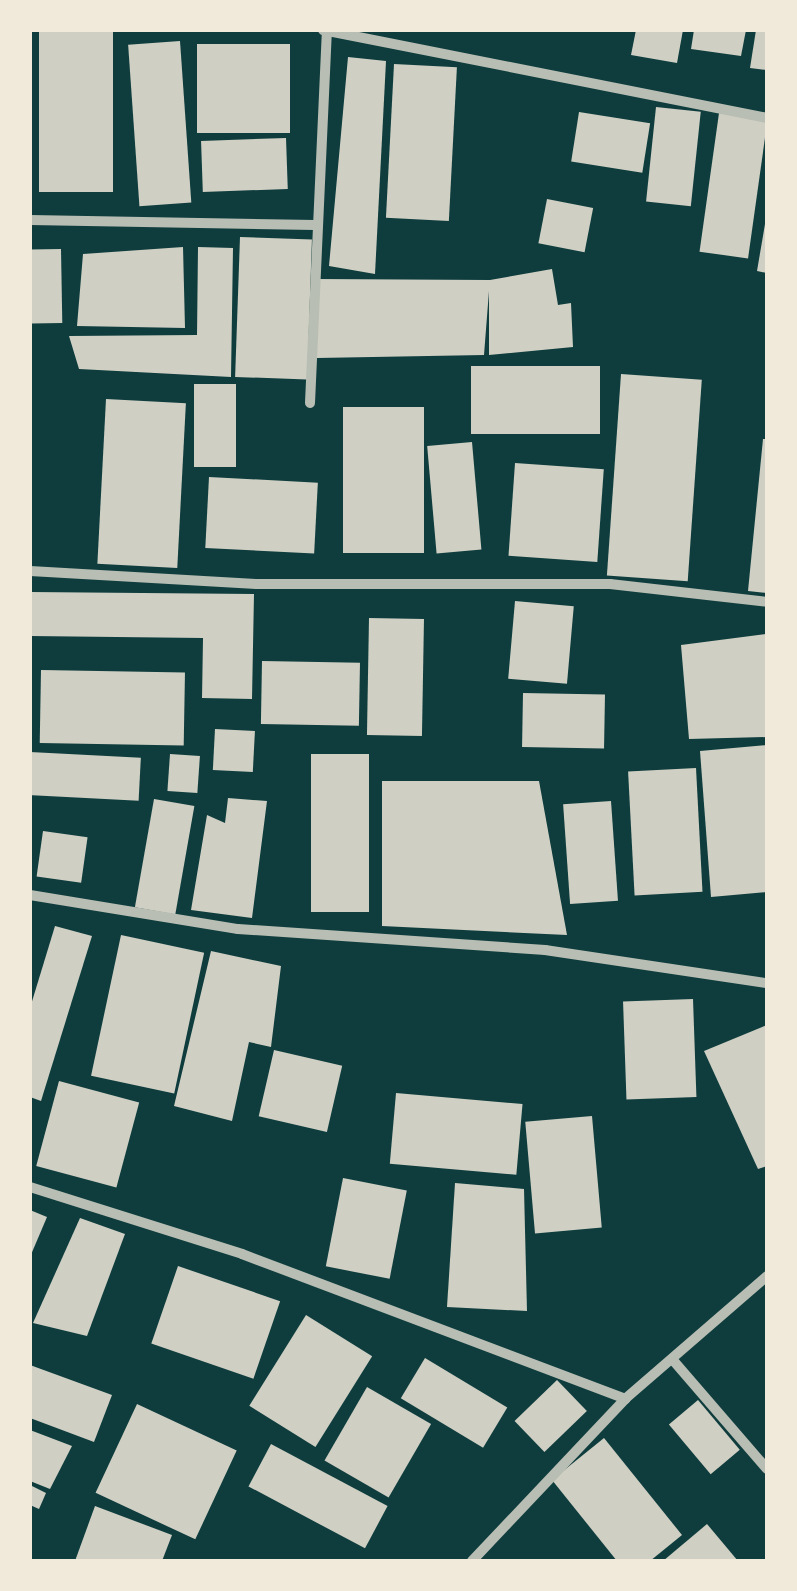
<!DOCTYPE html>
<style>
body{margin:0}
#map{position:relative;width:797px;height:1591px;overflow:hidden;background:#0f3d3e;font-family:"IBM Plex Serif",serif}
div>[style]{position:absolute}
.building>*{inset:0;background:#cfcfc3;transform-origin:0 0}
.minor>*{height:10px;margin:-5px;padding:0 5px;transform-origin:5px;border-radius:5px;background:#b8beb3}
span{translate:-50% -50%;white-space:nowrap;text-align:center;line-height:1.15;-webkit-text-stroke:8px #f1e9da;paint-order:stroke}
.frame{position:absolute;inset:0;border:32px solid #f1e9da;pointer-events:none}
</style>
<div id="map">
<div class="building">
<div style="left:39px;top:30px;width:74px;height:162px"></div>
<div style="clip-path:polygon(636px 30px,683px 30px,677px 63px,631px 55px)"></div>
<div style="clip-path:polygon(694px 30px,746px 30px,741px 56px,691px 49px)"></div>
<div style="clip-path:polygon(756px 30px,767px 30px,767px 70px,750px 68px)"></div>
<div style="left:180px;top:41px;width:162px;height:52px;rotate:86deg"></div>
<div style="left:290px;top:44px;width:89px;height:93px;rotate:90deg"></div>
<div style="clip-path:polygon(348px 57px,386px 61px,375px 274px,329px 266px)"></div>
<div style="left:394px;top:64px;width:63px;height:154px;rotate:3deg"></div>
<div style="left:656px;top:107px;width:45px;height:95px;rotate:6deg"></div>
<div style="left:579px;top:112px;width:72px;height:50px;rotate:9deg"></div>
<div style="left:719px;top:113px;width:49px;height:140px;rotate:8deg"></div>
<div style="left:286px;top:138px;width:51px;height:85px;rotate:88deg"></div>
<div style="left:547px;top:199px;width:47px;height:45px;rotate:11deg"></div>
<div style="clip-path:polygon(765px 224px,767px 224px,767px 273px,757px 271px)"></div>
<div style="left:240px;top:237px;width:72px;height:140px;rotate:2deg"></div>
<div style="clip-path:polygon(183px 247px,185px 328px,77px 326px,83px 254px)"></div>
<div style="clip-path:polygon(198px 247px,233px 248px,231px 377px,79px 369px,69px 336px,197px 335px)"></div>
<div style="left:61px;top:249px;width:74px;height:31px;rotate:89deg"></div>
<div style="clip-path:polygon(552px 269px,558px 305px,571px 303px,573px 347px,489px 355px,489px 291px,484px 355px,317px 358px,316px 279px,490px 280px)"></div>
<div style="left:471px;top:366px;width:129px;height:68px"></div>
<div style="left:621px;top:374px;width:81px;height:202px;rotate:4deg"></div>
<div style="left:194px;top:384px;width:42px;height:83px"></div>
<div style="left:106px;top:399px;width:80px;height:165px;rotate:3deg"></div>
<div style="left:424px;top:407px;width:146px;height:81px;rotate:90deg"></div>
<div style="clip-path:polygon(763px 439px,767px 439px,767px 593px,748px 591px)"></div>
<div style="left:472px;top:442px;width:108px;height:45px;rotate:85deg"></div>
<div style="left:515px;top:463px;width:89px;height:93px;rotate:4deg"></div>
<div style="left:209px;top:477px;width:109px;height:71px;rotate:3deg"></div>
<div style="clip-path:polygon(30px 592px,254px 594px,252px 699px,202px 698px,203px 638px,30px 636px)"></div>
<div style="left:515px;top:601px;width:59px;height:78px;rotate:5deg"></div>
<div style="left:369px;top:618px;width:55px;height:117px;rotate:1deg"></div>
<div style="clip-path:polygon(766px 634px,767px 737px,689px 739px,681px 645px)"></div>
<div style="left:262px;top:661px;width:98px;height:63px;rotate:1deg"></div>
<div style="left:41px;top:670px;width:144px;height:73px;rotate:1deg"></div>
<div style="left:523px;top:693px;width:82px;height:54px;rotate:1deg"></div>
<div style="left:215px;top:729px;width:40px;height:41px;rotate:3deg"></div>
<div style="clip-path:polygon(767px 745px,767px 892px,711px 897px,700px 751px)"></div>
<div style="left:30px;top:752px;width:111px;height:43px;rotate:3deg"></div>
<div style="left:170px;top:754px;width:30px;height:37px;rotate:4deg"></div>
<div style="left:369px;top:754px;width:158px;height:58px;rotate:90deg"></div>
<div style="left:696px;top:768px;width:124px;height:68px;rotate:87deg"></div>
<div style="clip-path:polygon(382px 781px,539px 781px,567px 935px,382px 926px)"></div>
<div style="clip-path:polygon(228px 798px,267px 801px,252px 918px,191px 910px,207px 815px,225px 823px)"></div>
<div style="left:154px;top:799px;width:41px;height:110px;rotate:10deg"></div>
<div style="left:611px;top:801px;width:100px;height:48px;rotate:86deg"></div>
<div style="left:43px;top:831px;width:45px;height:46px;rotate:8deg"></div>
<div style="clip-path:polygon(55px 926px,92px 936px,41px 1101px,30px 1097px,30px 1008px)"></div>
<div style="left:121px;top:935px;width:85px;height:144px;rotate:12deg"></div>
<div style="clip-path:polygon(211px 951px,281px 966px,271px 1047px,249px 1042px,232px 1121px,174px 1106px)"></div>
<div style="left:693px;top:999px;width:98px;height:70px;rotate:88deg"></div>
<div style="clip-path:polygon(767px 1025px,767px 1166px,758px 1169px,704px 1051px)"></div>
<div style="left:274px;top:1050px;width:70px;height:68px;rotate:13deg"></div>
<div style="left:59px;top:1081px;width:83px;height:88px;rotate:15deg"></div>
<div style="left:396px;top:1093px;width:127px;height:71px;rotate:5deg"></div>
<div style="left:592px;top:1116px;width:112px;height:67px;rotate:85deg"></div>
<div style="left:343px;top:1178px;width:65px;height:90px;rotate:11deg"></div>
<div style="clip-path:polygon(455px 1183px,524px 1189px,527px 1311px,447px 1307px)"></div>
<div style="clip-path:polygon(30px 1210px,47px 1217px,30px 1257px)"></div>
<div style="clip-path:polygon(80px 1218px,125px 1234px,87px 1336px,33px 1323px)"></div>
<div style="left:178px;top:1266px;width:108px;height:82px;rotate:19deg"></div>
<div style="left:306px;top:1315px;width:78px;height:107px;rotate:32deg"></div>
<div style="left:425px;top:1358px;width:96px;height:47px;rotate:31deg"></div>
<div style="clip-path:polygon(30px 1365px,112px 1395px,94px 1442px,30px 1418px)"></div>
<div style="left:557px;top:1380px;width:43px;height:59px;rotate:46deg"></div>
<div style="left:367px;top:1387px;width:74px;height:85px;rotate:30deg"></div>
<div style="left:698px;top:1400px;width:65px;height:38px;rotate:50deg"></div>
<div style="left:137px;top:1404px;width:110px;height:98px;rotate:25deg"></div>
<div style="clip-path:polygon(30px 1430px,72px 1446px,50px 1489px,30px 1481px)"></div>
<div style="clip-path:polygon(604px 1438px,682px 1535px,650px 1561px,617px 1561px,552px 1480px)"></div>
<div style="left:271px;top:1444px;width:132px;height:48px;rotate:28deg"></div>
<div style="clip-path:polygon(30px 1485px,46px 1493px,39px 1509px,30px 1505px)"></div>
<div style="clip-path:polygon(95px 1506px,172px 1535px,162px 1561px,75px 1561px)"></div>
<div style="clip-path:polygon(707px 1524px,738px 1561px,663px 1561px)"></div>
</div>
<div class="minor">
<div style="left:323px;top:30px;width:453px;rotate:11.2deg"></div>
<div style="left:30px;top:220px;width:285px;rotate:1deg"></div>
<div style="left:310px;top:403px;width:371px;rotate:-87.4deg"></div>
<div style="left:30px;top:571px;width:227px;rotate:3.3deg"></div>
<div style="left:257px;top:584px;width:353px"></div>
<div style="left:610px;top:584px;width:158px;rotate:6.5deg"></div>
<div style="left:30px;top:895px;width:211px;rotate:9.3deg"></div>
<div style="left:238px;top:929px;width:308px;rotate:3.9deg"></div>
<div style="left:545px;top:950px;width:224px;rotate:8.5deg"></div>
<div style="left:30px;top:1187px;width:222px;rotate:17.5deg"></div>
<div style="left:242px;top:1254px;width:410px;rotate:20.7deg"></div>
<div style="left:672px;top:1359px;width:145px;rotate:49.2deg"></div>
<div style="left:472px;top:1561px;width:223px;rotate:-46.6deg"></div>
<div style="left:625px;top:1399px;width:188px;rotate:-40.9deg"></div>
</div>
<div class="frame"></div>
</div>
